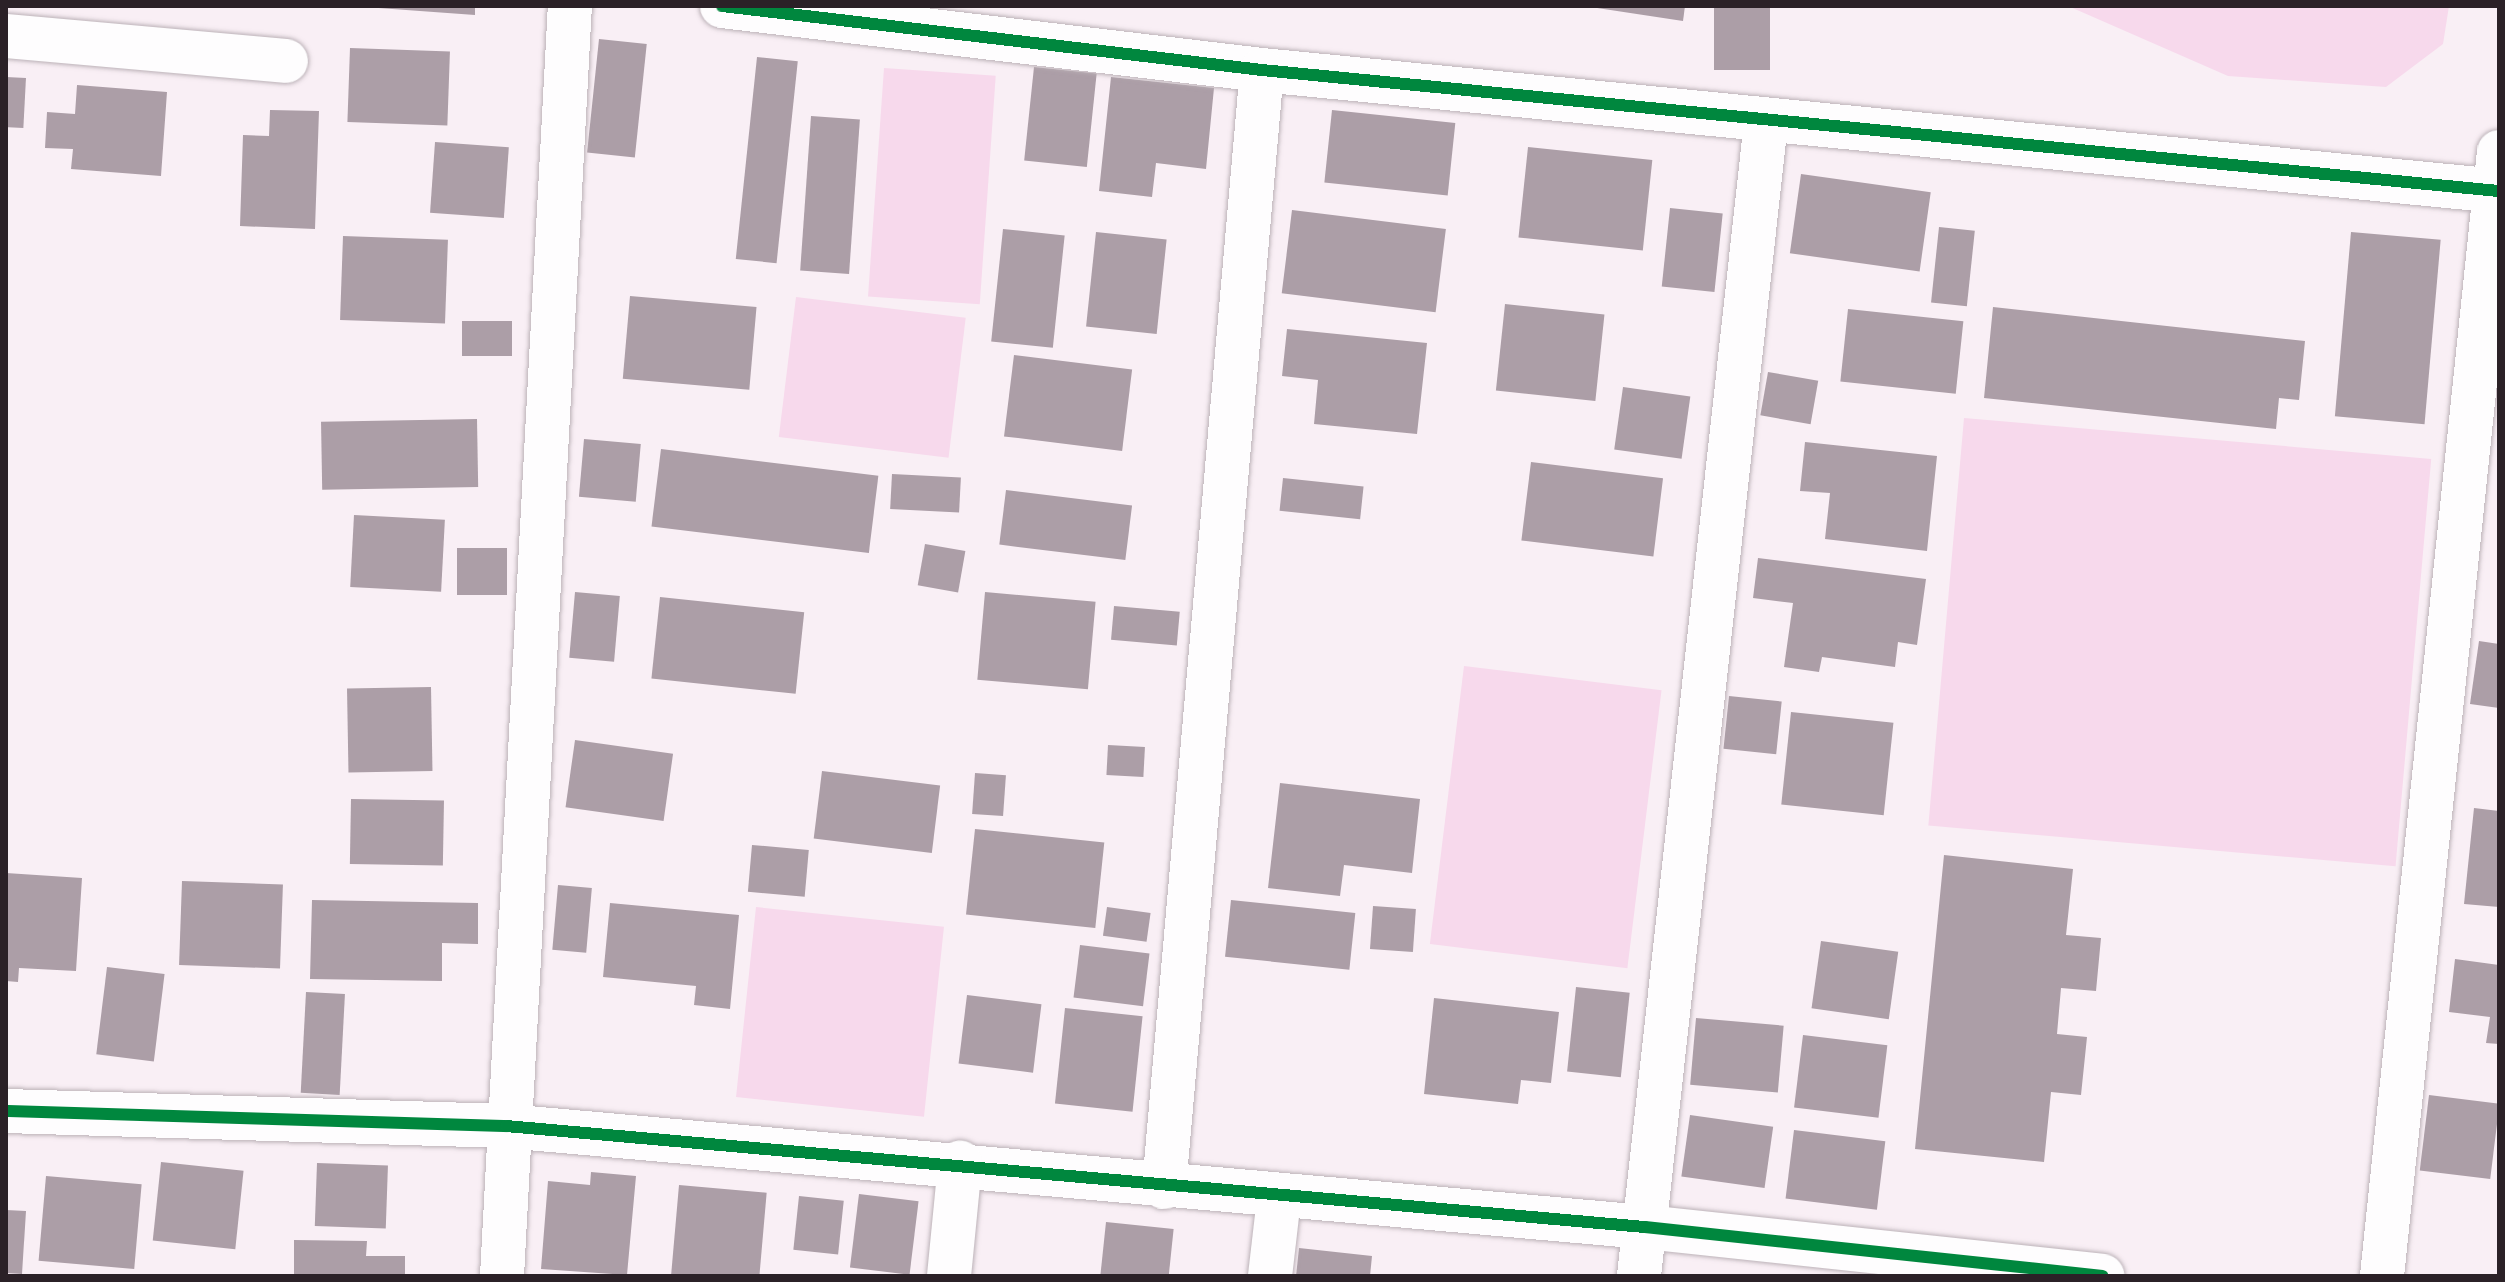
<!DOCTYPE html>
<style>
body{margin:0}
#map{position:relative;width:2505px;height:1282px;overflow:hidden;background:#f9eff5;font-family:"Exo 2",sans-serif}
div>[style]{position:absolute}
.green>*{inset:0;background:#f7d9ec;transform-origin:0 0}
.building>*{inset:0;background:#ac9ea7;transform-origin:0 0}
.roads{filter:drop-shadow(0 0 2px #bcb2b8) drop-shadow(0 0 2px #bcb2b8)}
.street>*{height:44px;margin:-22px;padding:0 22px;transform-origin:22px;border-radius:22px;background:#fefdfe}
.cycleway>*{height:12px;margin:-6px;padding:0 6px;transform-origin:6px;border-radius:6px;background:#00873e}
span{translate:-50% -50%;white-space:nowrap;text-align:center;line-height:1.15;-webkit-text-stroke:8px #fdebf6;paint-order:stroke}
.frame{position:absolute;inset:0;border:8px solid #2b2127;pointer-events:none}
</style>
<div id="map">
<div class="green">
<div style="clip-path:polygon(2068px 6px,2449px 6px,2443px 44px,2386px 87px,2228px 76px)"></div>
<div style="left:884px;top:68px;width:112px;height:229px;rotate:4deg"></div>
<div style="left:796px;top:297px;width:171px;height:141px;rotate:7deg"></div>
<div style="left:1964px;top:418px;width:469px;height:409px;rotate:5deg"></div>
<div style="left:1464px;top:666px;width:199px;height:280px;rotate:7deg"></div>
<div style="left:756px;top:907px;width:189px;height:191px;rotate:6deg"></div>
</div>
<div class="building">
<div style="clip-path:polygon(351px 6px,475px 6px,475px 15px)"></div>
<div style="clip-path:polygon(1584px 6px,1685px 6px,1683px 21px)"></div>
<div style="left:1714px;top:6px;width:56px;height:64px"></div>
<div style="left:599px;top:39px;width:48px;height:114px;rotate:6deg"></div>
<div style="left:350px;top:48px;width:100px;height:74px;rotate:2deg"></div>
<div style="left:757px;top:57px;width:41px;height:203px;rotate:6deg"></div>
<div style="left:1034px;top:67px;width:63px;height:94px;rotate:6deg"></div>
<div style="left:6px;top:77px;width:20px;height:50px;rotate:3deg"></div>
<div style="clip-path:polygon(1111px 77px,1214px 88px,1206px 169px,1156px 163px,1152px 197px,1099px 191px)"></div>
<div style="clip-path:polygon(77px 85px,167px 92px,161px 176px,71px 169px,73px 149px,45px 148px,47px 112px,75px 114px)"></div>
<div style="clip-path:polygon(270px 110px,319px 111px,315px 229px,240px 226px,243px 135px,269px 136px)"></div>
<div style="left:1332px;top:110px;width:124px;height:73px;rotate:6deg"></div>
<div style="left:811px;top:116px;width:49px;height:155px;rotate:4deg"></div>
<div style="left:435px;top:142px;width:74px;height:71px;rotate:4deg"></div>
<div style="left:1528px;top:147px;width:125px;height:91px;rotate:6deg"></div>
<div style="left:1801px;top:174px;width:131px;height:80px;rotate:8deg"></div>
<div style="left:1670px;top:208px;width:53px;height:79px;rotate:6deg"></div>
<div style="left:1292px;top:210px;width:155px;height:84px;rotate:7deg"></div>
<div style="left:1939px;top:227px;width:36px;height:76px;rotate:6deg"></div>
<div style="left:1003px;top:229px;width:62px;height:113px;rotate:6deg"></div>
<div style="left:1096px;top:232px;width:71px;height:95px;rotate:6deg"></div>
<div style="left:2351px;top:232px;width:90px;height:185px;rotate:5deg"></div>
<div style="left:343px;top:236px;width:105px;height:84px;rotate:2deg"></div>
<div style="left:630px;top:296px;width:127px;height:83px;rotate:5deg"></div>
<div style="left:1505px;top:304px;width:100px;height:87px;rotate:6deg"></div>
<div style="clip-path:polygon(1993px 307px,2305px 341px,2299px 400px,2279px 398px,2276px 429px,1984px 398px)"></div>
<div style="left:1848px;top:309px;width:116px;height:73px;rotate:6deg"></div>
<div style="left:512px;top:321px;width:35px;height:50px;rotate:90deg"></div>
<div style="clip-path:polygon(1287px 329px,1427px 343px,1417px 434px,1314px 424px,1318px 380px,1282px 376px)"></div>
<div style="left:1014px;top:355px;width:119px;height:82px;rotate:7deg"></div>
<div style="left:1768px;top:372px;width:51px;height:44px;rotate:10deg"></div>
<div style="left:1623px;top:387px;width:68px;height:63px;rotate:8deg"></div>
<div style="left:477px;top:419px;width:68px;height:156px;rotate:89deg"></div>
<div style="left:584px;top:439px;width:57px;height:58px;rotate:5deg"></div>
<div style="clip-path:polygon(1805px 442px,1937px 456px,1927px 551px,1825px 539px,1830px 493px,1800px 491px)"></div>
<div style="left:661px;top:449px;width:219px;height:78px;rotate:7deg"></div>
<div style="left:1531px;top:462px;width:133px;height:79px;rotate:7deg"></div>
<div style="left:892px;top:474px;width:69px;height:35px;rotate:3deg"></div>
<div style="left:1283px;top:478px;width:81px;height:33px;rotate:6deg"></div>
<div style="left:1006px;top:490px;width:127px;height:55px;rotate:7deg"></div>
<div style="left:354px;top:515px;width:91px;height:72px;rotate:3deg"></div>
<div style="left:925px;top:544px;width:41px;height:42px;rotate:10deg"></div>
<div style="left:507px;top:548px;width:47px;height:50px;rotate:90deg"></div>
<div style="clip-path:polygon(1758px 558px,1926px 579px,1917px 645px,1898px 642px,1895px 667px,1822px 657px,1819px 672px,1784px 667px,1793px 603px,1753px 598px)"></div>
<div style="left:575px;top:592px;width:45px;height:66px;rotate:5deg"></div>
<div style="left:985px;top:592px;width:111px;height:88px;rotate:5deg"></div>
<div style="left:660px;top:597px;width:145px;height:82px;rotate:6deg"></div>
<div style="left:1114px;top:606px;width:66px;height:34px;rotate:5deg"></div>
<div style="clip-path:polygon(2479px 641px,2499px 644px,2499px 708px,2470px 704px)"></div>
<div style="left:431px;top:687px;width:84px;height:84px;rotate:89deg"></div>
<div style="left:1729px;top:696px;width:53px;height:53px;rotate:6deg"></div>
<div style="left:1791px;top:712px;width:103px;height:93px;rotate:6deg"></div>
<div style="left:575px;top:740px;width:99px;height:68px;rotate:8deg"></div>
<div style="left:1108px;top:745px;width:37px;height:30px;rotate:3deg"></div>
<div style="left:822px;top:771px;width:119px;height:68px;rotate:7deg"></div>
<div style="left:975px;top:773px;width:31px;height:41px;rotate:4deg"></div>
<div style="clip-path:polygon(1280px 783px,1420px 799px,1412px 873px,1344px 865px,1340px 896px,1268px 888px)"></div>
<div style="left:351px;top:799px;width:93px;height:65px;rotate:1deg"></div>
<div style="clip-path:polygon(2474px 808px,2499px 811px,2499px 907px,2464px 904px)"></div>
<div style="left:975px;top:829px;width:130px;height:86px;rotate:6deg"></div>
<div style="left:752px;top:845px;width:57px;height:47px;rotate:5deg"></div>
<div style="clip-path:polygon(1944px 855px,2073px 869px,2066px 935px,2101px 938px,2096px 991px,2061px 988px,2057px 1034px,2087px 1037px,2081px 1095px,2051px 1092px,2044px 1162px,1915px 1149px)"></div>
<div style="clip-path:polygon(6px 873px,82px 878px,76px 971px,19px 968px,18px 982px,6px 981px)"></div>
<div style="left:182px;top:881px;width:101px;height:84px;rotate:2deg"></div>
<div style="left:558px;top:885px;width:34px;height:65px;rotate:5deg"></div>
<div style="clip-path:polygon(312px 900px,478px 903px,478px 944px,442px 943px,442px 981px,310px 979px)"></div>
<div style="left:1231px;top:900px;width:125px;height:57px;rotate:6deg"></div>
<div style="clip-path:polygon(610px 903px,739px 915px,730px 1009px,694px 1005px,696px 986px,603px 977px)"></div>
<div style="left:1373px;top:906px;width:43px;height:43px;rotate:4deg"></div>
<div style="left:1107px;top:907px;width:44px;height:29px;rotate:8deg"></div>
<div style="left:1821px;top:941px;width:78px;height:68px;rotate:8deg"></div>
<div style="left:1080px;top:945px;width:70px;height:53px;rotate:7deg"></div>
<div style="clip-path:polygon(2455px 959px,2499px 965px,2499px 1044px,2486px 1043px,2490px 1017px,2449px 1012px)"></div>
<div style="left:107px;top:967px;width:58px;height:88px;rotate:7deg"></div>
<div style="left:1576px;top:987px;width:54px;height:85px;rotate:6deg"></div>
<div style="left:306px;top:992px;width:39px;height:101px;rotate:3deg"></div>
<div style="left:967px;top:995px;width:75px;height:69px;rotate:7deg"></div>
<div style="clip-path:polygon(1434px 998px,1559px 1012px,1551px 1083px,1521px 1080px,1518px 1104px,1424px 1094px)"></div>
<div style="left:1065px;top:1008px;width:78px;height:96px;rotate:6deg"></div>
<div style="left:1696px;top:1018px;width:88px;height:67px;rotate:5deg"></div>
<div style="left:1803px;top:1035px;width:85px;height:73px;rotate:7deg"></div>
<div style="left:2429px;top:1095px;width:71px;height:76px;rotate:7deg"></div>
<div style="left:1690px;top:1115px;width:84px;height:62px;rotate:8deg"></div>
<div style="left:1794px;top:1130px;width:92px;height:69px;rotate:7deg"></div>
<div style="left:161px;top:1162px;width:83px;height:79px;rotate:6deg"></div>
<div style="left:317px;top:1163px;width:71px;height:63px;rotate:2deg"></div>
<div style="clip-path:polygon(591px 1172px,636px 1176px,627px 1275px,541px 1269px,548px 1181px,590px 1185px)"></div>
<div style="left:46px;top:1176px;width:96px;height:85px;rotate:5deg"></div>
<div style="left:679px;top:1185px;width:88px;height:91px;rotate:5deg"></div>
<div style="left:859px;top:1194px;width:60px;height:74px;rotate:7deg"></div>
<div style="left:799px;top:1196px;width:45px;height:54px;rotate:6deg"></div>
<div style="clip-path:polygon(6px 1210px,26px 1211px,22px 1274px,6px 1273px)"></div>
<div style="left:1106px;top:1222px;width:68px;height:54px;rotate:6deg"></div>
<div style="clip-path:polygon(294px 1240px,367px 1241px,366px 1256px,405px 1256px,405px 1276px,294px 1276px)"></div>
<div style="clip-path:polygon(1299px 1248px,1372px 1256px,1370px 1276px,1296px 1276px)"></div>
</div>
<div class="roads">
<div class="street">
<div style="left:722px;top:6px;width:544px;rotate:6.76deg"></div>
<div style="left:1262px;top:70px;width:1243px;rotate:5.59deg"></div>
<div style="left:6px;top:36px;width:281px;rotate:5.1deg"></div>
<div style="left:6px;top:1111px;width:500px;rotate:1.72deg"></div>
<div style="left:506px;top:1126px;width:1143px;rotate:5.07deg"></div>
<div style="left:1645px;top:1227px;width:460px;rotate:6.1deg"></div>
<div style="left:1164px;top:1187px;width:1121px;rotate:-84.99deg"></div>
<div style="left:502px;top:1276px;width:1272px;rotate:-86.94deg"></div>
<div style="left:949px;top:1276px;width:114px;rotate:-84.4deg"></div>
<div style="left:1270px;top:1276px;width:79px;rotate:-83.4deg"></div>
<div style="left:1639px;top:1276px;width:1161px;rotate:-83.72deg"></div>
<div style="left:2382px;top:1276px;width:1130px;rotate:-84.06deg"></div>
</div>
</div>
<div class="cycleway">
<div style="left:722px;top:6px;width:544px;rotate:6.76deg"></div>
<div style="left:1262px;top:70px;width:1243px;rotate:5.59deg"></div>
<div style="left:6px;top:1111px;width:500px;rotate:1.72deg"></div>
<div style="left:506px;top:1126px;width:1143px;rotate:5.07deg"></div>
<div style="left:1645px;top:1227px;width:460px;rotate:6.1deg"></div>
</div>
<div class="frame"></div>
</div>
